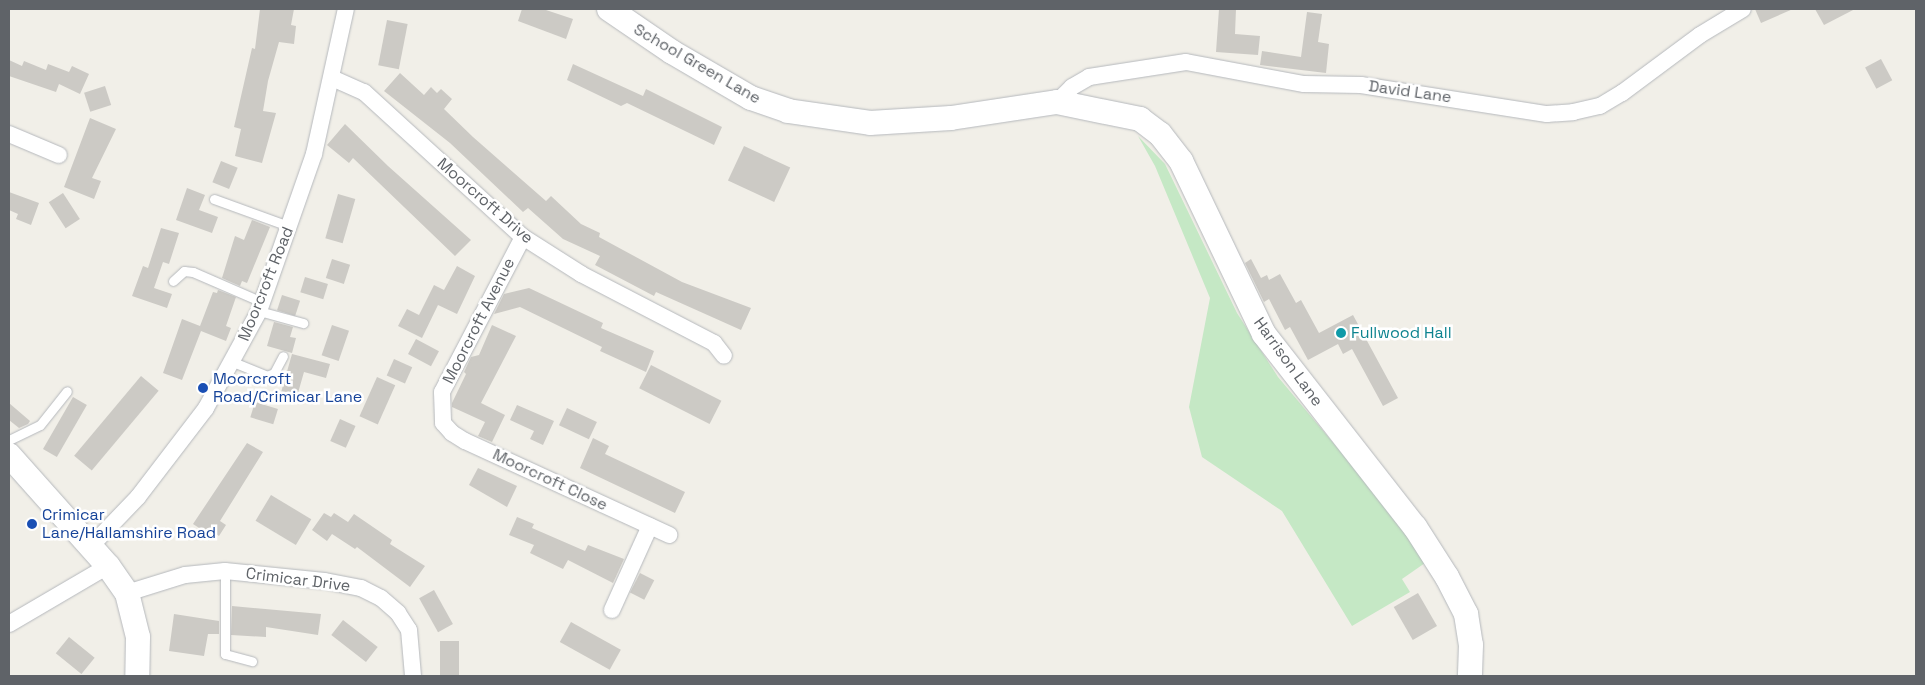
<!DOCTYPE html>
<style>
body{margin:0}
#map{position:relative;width:1925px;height:685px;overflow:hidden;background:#f1efe8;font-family:"Space Grotesk",sans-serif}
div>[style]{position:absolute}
.green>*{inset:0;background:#c5e8c5}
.building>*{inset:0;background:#cccac5;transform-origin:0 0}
.roads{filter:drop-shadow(0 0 1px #b5b8bc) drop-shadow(0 0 1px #b5b8bc)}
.lane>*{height:9px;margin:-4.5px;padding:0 4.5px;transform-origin:4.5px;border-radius:4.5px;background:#fff}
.street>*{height:16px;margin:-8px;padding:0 8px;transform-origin:8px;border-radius:8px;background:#fff}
.secondary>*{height:24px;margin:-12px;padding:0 12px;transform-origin:12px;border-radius:12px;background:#fff}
.dots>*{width:14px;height:14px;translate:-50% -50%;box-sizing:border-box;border:2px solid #fff;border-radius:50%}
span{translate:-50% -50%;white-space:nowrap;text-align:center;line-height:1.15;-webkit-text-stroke:5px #fff;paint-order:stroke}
.street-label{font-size:16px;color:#5f6368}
.culture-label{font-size:16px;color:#0d838f}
.left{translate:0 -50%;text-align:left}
.transit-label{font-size:16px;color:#164399}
.frame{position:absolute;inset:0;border:10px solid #5f6368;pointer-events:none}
</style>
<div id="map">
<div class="green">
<div style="clip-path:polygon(1138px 136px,1165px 164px,1237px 313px,1278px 377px,1392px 513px,1425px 563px,1402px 579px,1410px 592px,1352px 626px,1282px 511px,1202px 457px,1189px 407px,1210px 298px,1155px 166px)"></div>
</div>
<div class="building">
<div style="clip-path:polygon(260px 9px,294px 9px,291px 25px,296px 26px,294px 44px,279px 42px,268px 81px,263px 111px,276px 113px,262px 163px,235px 156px,241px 129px,234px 127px,252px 48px,255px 49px)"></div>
<div style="clip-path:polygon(522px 9px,543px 9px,573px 19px,566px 39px,518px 21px)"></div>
<div style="clip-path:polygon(1219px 9px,1236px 9px,1235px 34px,1260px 36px,1258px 55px,1216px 52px)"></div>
<div style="clip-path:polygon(1755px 9px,1793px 9px,1761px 23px)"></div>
<div style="clip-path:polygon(1815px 9px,1855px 9px,1824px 25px)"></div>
<div style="clip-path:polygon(1307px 12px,1322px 14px,1318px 42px,1329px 44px,1326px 73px,1260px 65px,1262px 51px,1301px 57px)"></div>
<div style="left:387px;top:20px;width:21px;height:46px;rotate:11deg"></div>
<div style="left:1881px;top:59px;width:24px;height:18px;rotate:62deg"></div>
<div style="clip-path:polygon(9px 60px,22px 66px,24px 61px,46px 70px,48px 64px,69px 72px,72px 66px,89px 74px,80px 94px,59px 84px,56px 92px,9px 76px)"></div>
<div style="clip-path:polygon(573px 64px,643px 96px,646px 89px,722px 127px,714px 145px,627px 103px,621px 106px,567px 80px)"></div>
<div style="clip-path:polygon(400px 73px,424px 95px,431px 87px,437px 93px,441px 89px,452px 99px,444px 109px,473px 137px,546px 201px,551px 196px,581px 224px,600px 233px,599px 237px,682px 282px,751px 308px,741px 330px,656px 292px,654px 296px,595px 265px,600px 256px,563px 239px,528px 208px,523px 212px,450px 143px,384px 91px)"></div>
<div style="left:105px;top:86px;width:20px;height:22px;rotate:72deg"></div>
<div style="clip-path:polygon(90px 118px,116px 129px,92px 178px,101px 181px,94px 199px,64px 187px)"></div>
<div style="clip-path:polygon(345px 124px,388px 166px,471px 240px,455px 256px,353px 158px,349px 163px,327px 145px)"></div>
<div style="left:744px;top:146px;width:51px;height:38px;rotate:25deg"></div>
<div style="left:221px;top:161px;width:18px;height:23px;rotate:22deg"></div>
<div style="clip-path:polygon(187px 188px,205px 195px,199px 210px,218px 217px,212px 233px,176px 220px)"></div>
<div style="clip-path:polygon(9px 192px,39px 203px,31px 225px,16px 219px,18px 214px,9px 210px)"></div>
<div style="left:63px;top:193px;width:31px;height:17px;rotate:57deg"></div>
<div style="left:338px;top:194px;width:18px;height:46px;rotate:16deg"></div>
<div style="clip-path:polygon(252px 220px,270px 227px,247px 283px,242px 281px,240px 286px,222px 278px,235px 236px,244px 240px)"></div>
<div style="clip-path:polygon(161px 228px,179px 233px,169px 264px,163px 262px,154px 288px,172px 294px,167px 308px,132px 296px,143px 266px,148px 268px)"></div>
<div style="left:332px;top:259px;width:19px;height:20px;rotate:18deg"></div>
<div style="clip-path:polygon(1251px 259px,1261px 278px,1267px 275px,1269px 280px,1280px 274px,1296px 303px,1301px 300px,1319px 333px,1353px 315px,1398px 398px,1383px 406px,1352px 349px,1343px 354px,1338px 344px,1308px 360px,1290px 327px,1285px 330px,1269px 299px,1264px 302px,1245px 263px)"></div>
<div style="clip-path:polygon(457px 266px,475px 276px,457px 314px,438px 305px,422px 338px,398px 326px,407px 309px,419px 315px,434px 285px,444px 290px)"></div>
<div style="left:305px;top:277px;width:24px;height:16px;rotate:17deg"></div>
<div style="clip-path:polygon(529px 288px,603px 323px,601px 328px,654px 351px,646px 372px,600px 351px,602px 347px,520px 307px,494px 314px,504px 294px)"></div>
<div style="clip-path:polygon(218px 290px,236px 297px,226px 326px,231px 328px,226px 341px,201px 331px,182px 380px,163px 373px,182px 319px,200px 326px,213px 292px,217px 293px)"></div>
<div style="left:282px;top:295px;width:19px;height:16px;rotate:18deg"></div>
<div style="clip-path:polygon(274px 322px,293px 327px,290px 337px,296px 338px,292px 353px,267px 346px)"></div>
<div style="left:332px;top:325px;width:18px;height:32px;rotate:19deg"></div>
<div style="clip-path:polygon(492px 325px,516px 336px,481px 403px,505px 415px,492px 442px,478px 436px,485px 422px,452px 407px,452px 403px,466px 374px,464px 372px,471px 357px,479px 355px)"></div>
<div style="left:416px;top:339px;width:26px;height:17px;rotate:28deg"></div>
<div style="clip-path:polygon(292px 354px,330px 364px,326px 378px,304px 372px,296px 400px,280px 396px)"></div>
<div style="left:394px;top:359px;width:20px;height:18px;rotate:24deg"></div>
<div style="left:651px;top:365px;width:79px;height:26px;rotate:27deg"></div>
<div style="left:141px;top:376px;width:23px;height:104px;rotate:40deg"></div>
<div style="left:377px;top:377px;width:20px;height:43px;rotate:24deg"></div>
<div style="left:73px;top:397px;width:16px;height:60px;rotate:30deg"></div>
<div style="left:255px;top:402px;width:24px;height:16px;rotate:17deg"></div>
<div style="clip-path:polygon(9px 403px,30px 421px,28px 424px,19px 428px,9px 420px)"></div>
<div style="clip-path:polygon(517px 405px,554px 421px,543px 445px,530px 439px,534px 431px,510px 420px)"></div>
<div style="left:567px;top:408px;width:33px;height:19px;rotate:25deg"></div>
<div style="left:340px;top:419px;width:17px;height:24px;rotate:24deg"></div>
<div style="clip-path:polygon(593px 438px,609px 446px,605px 454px,685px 492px,675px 513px,580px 468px)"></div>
<div style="clip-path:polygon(247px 443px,263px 452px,220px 521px,226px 525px,219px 536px,212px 531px,210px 535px,193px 524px)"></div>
<div style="clip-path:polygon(478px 468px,517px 486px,507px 507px,469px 485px)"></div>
<div style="left:271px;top:495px;width:47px;height:30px;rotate:31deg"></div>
<div style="clip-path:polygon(324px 513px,331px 517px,334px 513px,348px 522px,354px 514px,392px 540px,390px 544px,425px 566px,410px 587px,357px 547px,355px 549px,332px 534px,327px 541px,312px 530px)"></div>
<div style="clip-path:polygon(517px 517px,534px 524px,532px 528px,585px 551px,588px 545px,624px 559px,613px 583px,568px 560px,563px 569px,530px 553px,534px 545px,509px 535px)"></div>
<div style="left:640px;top:573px;width:16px;height:22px;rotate:27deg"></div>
<div style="left:434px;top:590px;width:39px;height:17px;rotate:61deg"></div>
<div style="left:1418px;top:593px;width:38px;height:28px;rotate:60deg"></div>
<div style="clip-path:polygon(232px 606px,321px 614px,318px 635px,266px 627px,266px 637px,231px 635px)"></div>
<div style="clip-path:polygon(174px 614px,219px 621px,219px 634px,208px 634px,204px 656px,169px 651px)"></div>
<div style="left:343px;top:620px;width:44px;height:19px;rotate:38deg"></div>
<div style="left:571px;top:622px;width:57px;height:23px;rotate:29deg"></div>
<div style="left:69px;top:637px;width:33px;height:21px;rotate:39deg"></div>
<div style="left:440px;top:641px;width:19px;height:35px"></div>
</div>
<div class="roads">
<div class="lane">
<div style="left:214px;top:199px;width:82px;rotate:20deg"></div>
<div style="left:173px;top:281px;width:15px;rotate:-42deg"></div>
<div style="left:184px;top:271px;width:9px;rotate:6deg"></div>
<div style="left:193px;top:272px;width:75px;rotate:23.5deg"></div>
<div style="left:259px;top:311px;width:46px;rotate:15.3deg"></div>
<div style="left:233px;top:362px;width:37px;rotate:22deg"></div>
<div style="left:267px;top:376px;width:8px;rotate:-23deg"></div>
<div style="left:274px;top:373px;width:19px;rotate:-62deg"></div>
<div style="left:9px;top:440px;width:34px;rotate:-26deg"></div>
<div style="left:40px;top:425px;width:43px;rotate:-51.5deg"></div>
<div style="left:225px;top:571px;width:83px;rotate:90deg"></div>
<div style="left:225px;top:654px;width:28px;rotate:15deg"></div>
</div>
<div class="street">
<div style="left:332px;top:78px;width:35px;rotate:24deg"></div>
<div style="left:364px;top:92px;width:215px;rotate:42.4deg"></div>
<div style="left:523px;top:237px;width:69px;rotate:32.5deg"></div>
<div style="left:581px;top:274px;width:150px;rotate:27.4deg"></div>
<div style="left:714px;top:343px;width:16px;rotate:52deg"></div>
<div style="left:1057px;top:102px;width:21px;rotate:-45deg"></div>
<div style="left:1072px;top:87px;width:20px;rotate:-30deg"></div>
<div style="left:1089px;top:77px;width:98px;rotate:-8.8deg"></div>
<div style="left:1186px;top:62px;width:120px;rotate:10.6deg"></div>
<div style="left:1304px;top:84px;width:57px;rotate:1deg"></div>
<div style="left:1361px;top:85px;width:188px;rotate:8.9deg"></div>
<div style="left:1547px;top:114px;width:26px;rotate:-4deg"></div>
<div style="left:1573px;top:112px;width:28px;rotate:-13deg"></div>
<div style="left:1600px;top:106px;width:26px;rotate:-31deg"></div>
<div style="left:1622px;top:93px;width:97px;rotate:-36.6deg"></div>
<div style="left:1700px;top:35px;width:50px;rotate:-31.2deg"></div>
<div style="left:9px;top:134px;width:54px;rotate:22.8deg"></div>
<div style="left:523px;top:237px;width:175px;rotate:117.6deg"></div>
<div style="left:442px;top:392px;width:31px;rotate:88deg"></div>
<div style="left:443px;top:423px;width:13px;rotate:48deg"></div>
<div style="left:452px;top:433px;width:15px;rotate:32deg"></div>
<div style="left:465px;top:441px;width:225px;rotate:24.7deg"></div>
<div style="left:91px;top:546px;width:68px;rotate:-46.2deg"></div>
<div style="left:138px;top:497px;width:112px;rotate:-52.6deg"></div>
<div style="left:206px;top:408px;width:111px;rotate:-61.3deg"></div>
<div style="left:259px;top:311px;width:166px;rotate:-70.7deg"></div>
<div style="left:314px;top:154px;width:148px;rotate:-77.6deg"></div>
<div style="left:127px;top:593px;width:61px;rotate:-17.2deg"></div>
<div style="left:185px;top:575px;width:40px;rotate:-5.7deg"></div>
<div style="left:225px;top:571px;width:100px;rotate:5.7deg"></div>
<div style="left:325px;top:581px;width:37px;rotate:11deg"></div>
<div style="left:361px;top:588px;width:22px;rotate:27deg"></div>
<div style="left:381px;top:598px;width:23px;rotate:41deg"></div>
<div style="left:398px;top:613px;width:20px;rotate:57deg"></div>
<div style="left:409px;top:630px;width:46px;rotate:85deg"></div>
<div style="left:612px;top:610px;width:92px;rotate:-65.7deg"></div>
<div style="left:9px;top:624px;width:115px;rotate:-30.4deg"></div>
</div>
<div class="secondary">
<div style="left:609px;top:9px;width:76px;rotate:34.3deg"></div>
<div style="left:672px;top:52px;width:91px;rotate:30.2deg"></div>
<div style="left:751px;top:98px;width:39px;rotate:19deg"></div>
<div style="left:788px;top:111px;width:83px;rotate:8.3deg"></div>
<div style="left:870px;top:123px;width:81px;rotate:-3.5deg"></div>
<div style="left:951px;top:118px;width:107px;rotate:-8.6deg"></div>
<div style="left:1057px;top:102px;width:85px;rotate:11.6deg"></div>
<div style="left:1140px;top:119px;width:25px;rotate:37deg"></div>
<div style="left:1160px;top:134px;width:34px;rotate:52deg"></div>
<div style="left:1181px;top:161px;width:192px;rotate:64.4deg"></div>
<div style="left:1264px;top:334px;width:245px;rotate:52deg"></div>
<div style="left:1415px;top:527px;width:59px;rotate:57.4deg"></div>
<div style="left:1447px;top:577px;width:42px;rotate:62.8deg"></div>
<div style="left:1466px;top:614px;width:31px;rotate:81deg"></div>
<div style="left:1471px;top:645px;width:31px;rotate:92deg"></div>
<div style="left:9px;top:455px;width:149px;rotate:48.3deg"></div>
<div style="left:108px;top:566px;width:33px;rotate:55deg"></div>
<div style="left:127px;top:593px;width:45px;rotate:76deg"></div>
<div style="left:138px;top:637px;width:39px;rotate:91deg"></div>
</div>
</div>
<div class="dots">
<div style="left:1341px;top:333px;background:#0f9aa8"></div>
<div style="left:203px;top:388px;background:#1a4fb4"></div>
<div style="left:32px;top:524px;background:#1a4fb4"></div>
</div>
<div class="street-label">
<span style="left:697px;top:64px;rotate:30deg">School Green Lane</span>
<span style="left:1410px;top:92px;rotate:8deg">David Lane</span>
<span style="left:485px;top:201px;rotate:41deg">Moorcroft Drive</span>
<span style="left:266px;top:284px;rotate:-68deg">Moorcroft Road</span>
<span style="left:479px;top:321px;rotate:-63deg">Moorcroft Avenue</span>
<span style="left:1288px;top:362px;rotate:54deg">Harrison Lane</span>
<span style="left:550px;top:480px;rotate:25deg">Moorcroft Close</span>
<span style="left:298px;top:580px;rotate:7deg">Crimicar Drive</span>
</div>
<div class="culture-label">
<span class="left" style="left:1351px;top:333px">Fullwood Hall</span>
</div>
<div class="transit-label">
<span class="left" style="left:213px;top:388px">Moorcroft<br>Road/Crimicar Lane</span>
<span class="left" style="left:42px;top:524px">Crimicar<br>Lane/Hallamshire Road</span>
</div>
<div class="frame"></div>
</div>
